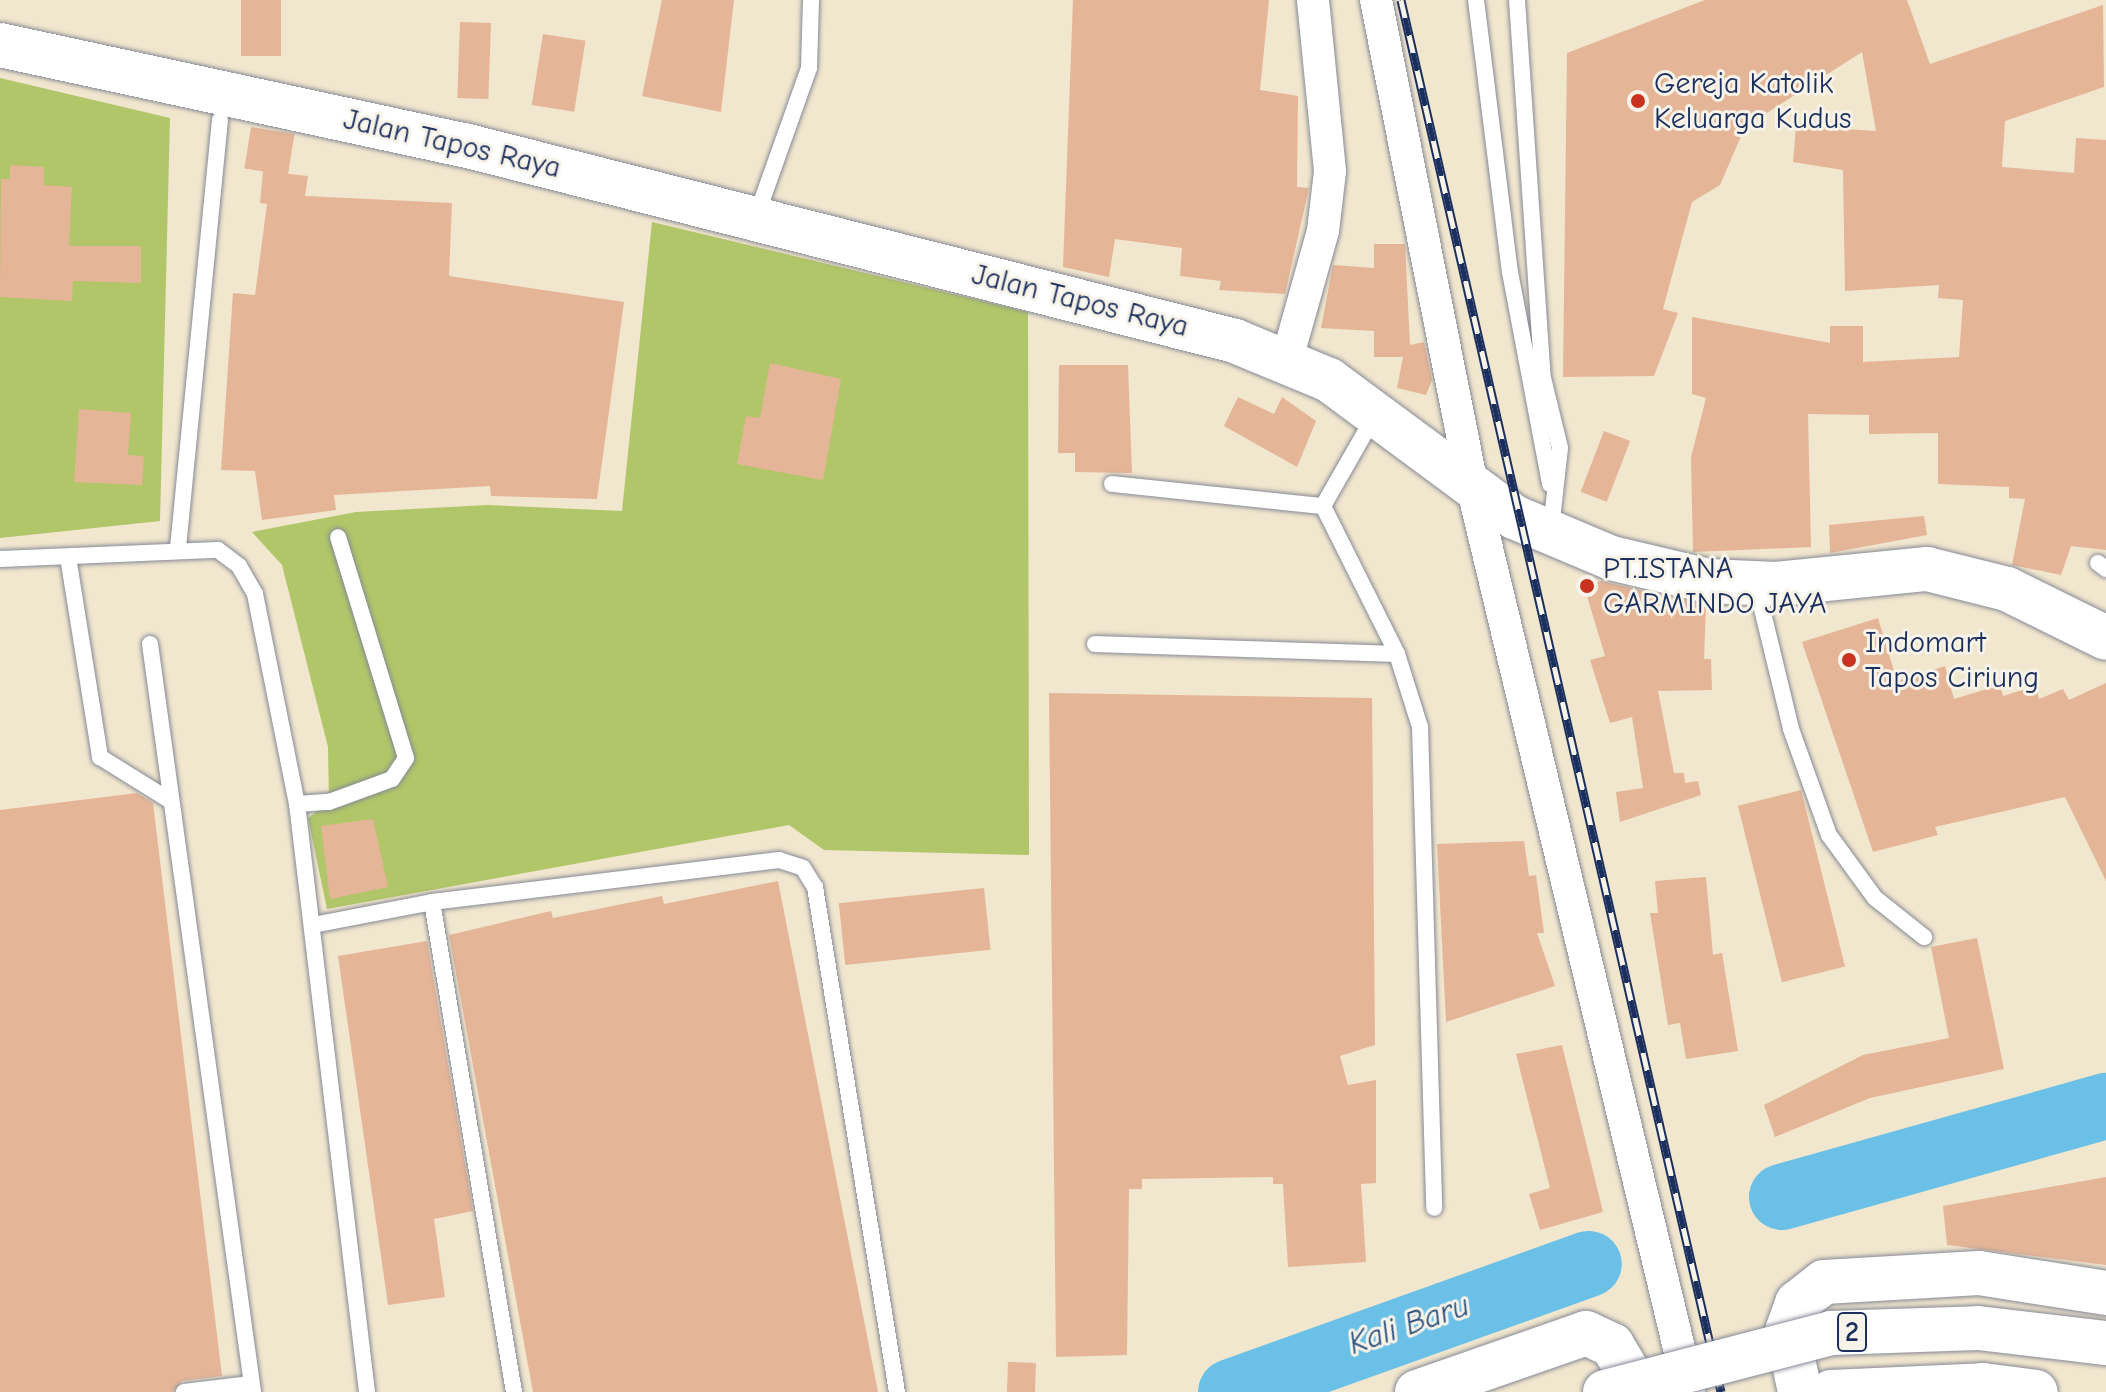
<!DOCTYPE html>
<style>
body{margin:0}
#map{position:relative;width:2106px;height:1392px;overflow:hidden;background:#f1e6ce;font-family:"Comic Neue",sans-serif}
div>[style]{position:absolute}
.green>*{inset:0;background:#b1c569}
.river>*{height:66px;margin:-33px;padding:0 33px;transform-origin:33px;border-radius:33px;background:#6ac0e7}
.building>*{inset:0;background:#e5b598;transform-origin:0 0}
.roads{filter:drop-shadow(0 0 2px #868a96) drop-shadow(0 0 2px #868a96)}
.service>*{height:16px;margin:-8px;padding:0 8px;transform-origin:8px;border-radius:8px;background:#fff}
.minor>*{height:32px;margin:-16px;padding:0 16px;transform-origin:16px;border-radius:16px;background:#fff}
.secondary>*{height:44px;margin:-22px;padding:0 22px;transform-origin:22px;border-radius:22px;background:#fff}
.trunk>*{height:44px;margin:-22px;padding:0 22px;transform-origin:22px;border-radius:22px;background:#fff}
.rail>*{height:9px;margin-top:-4.5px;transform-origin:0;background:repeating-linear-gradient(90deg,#f7f3e8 0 18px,#1b2f5e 0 36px);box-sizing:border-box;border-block:2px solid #1b2f5e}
.bridges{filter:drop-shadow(0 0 2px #868a96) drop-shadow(0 0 2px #868a96)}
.trunk-bridge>*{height:44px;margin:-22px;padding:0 22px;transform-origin:22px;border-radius:22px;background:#fff}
.dots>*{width:22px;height:22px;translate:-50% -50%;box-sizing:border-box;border:4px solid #f7f3e8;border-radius:50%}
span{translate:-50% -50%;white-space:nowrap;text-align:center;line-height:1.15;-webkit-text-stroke:6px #f7f3e8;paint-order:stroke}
.shield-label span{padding:2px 6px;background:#f7f3e8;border:2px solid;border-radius:6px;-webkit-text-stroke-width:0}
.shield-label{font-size:28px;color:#1b2f5e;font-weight:700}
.poi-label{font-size:30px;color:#1b2f5e}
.left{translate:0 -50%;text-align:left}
.street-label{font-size:30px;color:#1b2f5e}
.water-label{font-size:32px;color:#2f5380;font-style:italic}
</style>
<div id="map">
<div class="green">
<div style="clip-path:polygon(0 78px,170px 118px,160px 521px,0 538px)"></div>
<div style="clip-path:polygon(652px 222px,1028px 312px,1029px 855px,824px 850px,789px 825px,327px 909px,308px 818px,329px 802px,328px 747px,282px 565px,252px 532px,356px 512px,488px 505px,622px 511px)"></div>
</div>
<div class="river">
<div style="left:1782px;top:1197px;width:337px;rotate:-15.7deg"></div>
<div style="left:1231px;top:1392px;width:380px;rotate:-19.7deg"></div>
</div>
<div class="building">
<div style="left:241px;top:0;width:40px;height:56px"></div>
<div style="clip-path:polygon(662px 0,734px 0,721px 112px,642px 96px)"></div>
<div style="clip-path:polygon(1073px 0,1269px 0,1260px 90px,1298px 96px,1297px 187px,1309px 188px,1285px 294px,1219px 290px,1221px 281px,1180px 276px,1182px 248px,1115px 239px,1109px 277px,1063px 267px)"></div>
<div style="clip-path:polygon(1705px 0,1907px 0,1930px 64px,2103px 5px,2104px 87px,2005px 121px,2002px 167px,2074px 173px,2076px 138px,2106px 140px,2106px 550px,2071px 546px,2061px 575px,2012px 565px,2025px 499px,2009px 498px,2009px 487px,1938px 484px,1938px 433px,1869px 434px,1869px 415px,1808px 414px,1811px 547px,1693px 552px,1691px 457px,1706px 398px,1692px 394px,1692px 317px,1830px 343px,1830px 326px,1863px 326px,1863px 362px,1959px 357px,1963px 300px,1938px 298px,1939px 285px,1845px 291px,1843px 170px,1793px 162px,1796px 126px,1876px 131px,1862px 52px,1745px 127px,1720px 185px,1692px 202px,1663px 309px,1678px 313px,1654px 376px,1563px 377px,1567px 53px)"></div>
<div style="left:460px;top:22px;width:31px;height:76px;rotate:2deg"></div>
<div style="left:543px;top:34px;width:43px;height:72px;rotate:9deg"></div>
<div style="left:251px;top:127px;width:44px;height:42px;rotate:9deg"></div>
<div style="clip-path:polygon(10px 165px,44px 167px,44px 185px,72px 187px,69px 246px,141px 246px,141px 283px,73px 281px,72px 301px,0 297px,1px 179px,10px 179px)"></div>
<div style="clip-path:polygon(263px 171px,308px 176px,305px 196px,452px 203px,449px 276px,624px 302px,597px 499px,491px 496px,490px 486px,334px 495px,336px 510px,262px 520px,255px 471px,221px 470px,233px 293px,255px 295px,267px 204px,260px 203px)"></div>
<div style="clip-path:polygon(1374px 244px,1405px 244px,1410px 345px,1424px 342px,1432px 380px,1426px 395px,1397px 388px,1403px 357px,1374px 357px,1374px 331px,1321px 328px,1333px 265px,1374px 268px)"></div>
<div style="clip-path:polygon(770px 363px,841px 379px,823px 480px,737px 464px,746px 416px,760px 418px)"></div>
<div style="clip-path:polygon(1059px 365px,1128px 365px,1132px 473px,1075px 472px,1075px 453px,1058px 453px)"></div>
<div style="clip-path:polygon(1238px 397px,1274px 414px,1282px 397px,1316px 421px,1297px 467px,1224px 426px)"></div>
<div style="clip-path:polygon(79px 409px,131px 413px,128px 455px,144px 456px,142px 485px,74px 482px)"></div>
<div style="left:1604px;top:431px;width:28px;height:65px;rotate:21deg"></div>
<div style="clip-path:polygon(1924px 516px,1927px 535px,1830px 553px,1829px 525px)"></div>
<div style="clip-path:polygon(1601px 581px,1706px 606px,1704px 659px,1711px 659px,1712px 690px,1658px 691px,1674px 773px,1684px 773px,1685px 783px,1698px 781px,1701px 795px,1620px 822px,1616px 792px,1643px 788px,1632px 717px,1610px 723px,1590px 660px,1605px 656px,1584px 586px)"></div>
<div style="clip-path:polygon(1878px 618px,1897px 681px,1945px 666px,1954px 699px,2000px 685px,2003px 696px,2036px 686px,2039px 699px,2063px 689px,2069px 700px,2106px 683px,2106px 881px,2065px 797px,1935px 827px,1938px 835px,1873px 852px,1802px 642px)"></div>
<div style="clip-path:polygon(1049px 693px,1372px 698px,1375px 1045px,1340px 1056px,1348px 1085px,1376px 1080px,1376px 1183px,1361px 1184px,1366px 1262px,1288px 1267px,1283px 1184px,1273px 1184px,1273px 1177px,1142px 1179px,1142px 1189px,1129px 1189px,1127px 1355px,1056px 1357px)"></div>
<div style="left:1801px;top:790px;width:182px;height:65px;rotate:76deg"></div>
<div style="clip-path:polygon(137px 793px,153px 803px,222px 1376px,182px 1381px,173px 1392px,0 1392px,0 810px)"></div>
<div style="clip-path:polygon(373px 819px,388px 887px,330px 899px,321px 826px)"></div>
<div style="clip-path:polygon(1524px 841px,1529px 876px,1536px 875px,1544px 933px,1537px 933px,1555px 986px,1446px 1022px,1437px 844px)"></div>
<div style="clip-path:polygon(1706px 877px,1713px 955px,1722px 953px,1738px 1051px,1686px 1059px,1680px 1023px,1668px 1025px,1650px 913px,1658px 913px,1655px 881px)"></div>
<div style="clip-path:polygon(778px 881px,878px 1392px,533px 1392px,449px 935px,551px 911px,553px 918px,662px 896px,664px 904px)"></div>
<div style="left:984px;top:888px;width:62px;height:146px;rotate:84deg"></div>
<div style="clip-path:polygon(1977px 938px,2004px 1069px,1870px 1098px,1775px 1137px,1764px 1105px,1863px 1055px,1949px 1038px,1931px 947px)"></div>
<div style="clip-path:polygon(427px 941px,473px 1211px,434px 1219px,445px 1297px,388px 1305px,338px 956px)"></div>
<div style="clip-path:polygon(1562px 1045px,1603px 1212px,1540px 1230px,1529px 1194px,1550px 1188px,1516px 1054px)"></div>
<div style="clip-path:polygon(2106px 1177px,2106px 1265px,1947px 1245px,1943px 1206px)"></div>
<div style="left:1008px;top:1362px;width:28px;height:30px;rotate:2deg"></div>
</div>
<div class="roads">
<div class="service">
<div style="left:1476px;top:0;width:274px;rotate:82.9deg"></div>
<div style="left:1510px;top:272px;width:216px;rotate:79.3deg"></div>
<div style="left:1517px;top:0;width:379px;rotate:86.1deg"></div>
<div style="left:1543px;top:378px;width:72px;rotate:76.3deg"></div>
<div style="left:1560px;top:448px;width:81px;rotate:96.4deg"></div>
<div style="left:756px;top:217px;width:158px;rotate:-70.4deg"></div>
<div style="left:809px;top:68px;width:68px;rotate:-88.3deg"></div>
<div style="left:1112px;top:484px;width:212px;rotate:6deg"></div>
<div style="left:1323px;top:506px;width:165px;rotate:63.4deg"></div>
<div style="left:1397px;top:654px;width:77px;rotate:72.5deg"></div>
<div style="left:1420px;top:727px;width:481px;rotate:88.3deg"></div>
<div style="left:1323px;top:506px;width:103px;rotate:-60.2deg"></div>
<div style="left:178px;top:548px;width:430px;rotate:-84.4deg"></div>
<div style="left:68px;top:557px;width:203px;rotate:80.9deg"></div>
<div style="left:100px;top:757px;width:81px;rotate:31.9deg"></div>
<div style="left:0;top:559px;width:218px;rotate:-2.4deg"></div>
<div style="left:218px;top:550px;width:26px;rotate:37deg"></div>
<div style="left:239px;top:566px;width:32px;rotate:60deg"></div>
<div style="left:255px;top:594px;width:214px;rotate:78.7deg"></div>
<div style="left:297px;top:804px;width:592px;rotate:83.21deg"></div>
<div style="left:2098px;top:563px;width:10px;rotate:37deg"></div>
<div style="left:1756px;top:584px;width:149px;rotate:76.4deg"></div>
<div style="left:1791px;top:729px;width:113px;rotate:70.3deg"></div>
<div style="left:1829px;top:835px;width:78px;rotate:53.9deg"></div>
<div style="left:1875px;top:898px;width:63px;rotate:38.5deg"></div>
<div style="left:150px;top:644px;width:755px;rotate:82.16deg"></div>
<div style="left:1095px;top:644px;width:302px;rotate:1.9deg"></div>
<div style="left:297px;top:804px;width:32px;rotate:-4deg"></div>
<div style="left:329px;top:802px;width:67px;rotate:-20.1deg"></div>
<div style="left:392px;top:779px;width:25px;rotate:-56deg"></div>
<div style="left:406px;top:758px;width:231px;rotate:-107.1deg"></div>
<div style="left:432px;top:902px;width:497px;rotate:80.5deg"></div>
<div style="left:313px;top:925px;width:121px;rotate:-10.9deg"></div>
<div style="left:432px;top:902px;width:350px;rotate:-6.9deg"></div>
<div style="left:779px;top:860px;width:25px;rotate:18deg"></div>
<div style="left:803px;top:868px;width:22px;rotate:58deg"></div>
<div style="left:815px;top:887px;width:512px;rotate:80.78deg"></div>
<div style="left:184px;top:1392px;width:67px;rotate:-6.8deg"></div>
</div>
<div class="minor">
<div style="left:1376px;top:0;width:500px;rotate:78.8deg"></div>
<div style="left:1473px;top:490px;width:926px;rotate:76.5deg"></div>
<div style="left:1287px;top:359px;width:133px;rotate:-74.3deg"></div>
<div style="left:1323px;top:231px;width:60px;rotate:-83.3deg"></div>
<div style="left:1330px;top:171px;width:172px;rotate:-95.7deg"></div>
</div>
<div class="secondary">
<div style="left:0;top:45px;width:475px;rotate:12.2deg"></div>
<div style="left:464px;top:145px;width:796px;rotate:14.26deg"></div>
<div style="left:1235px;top:341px;width:102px;rotate:22.5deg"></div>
<div style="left:1329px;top:380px;width:230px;rotate:36.5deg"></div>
<div style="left:1514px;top:517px;width:105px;rotate:22.9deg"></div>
<div style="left:1611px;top:558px;width:100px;rotate:13.3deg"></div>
<div style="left:1708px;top:581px;width:68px;rotate:2.5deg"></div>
<div style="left:1776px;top:584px;width:152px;rotate:-5.7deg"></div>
<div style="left:1927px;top:569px;width:82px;rotate:14deg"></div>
<div style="left:2007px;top:589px;width:110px;rotate:26.3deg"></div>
</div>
<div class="trunk">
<div style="left:1417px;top:1392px;width:179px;rotate:-19.2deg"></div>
<div style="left:1586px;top:1333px;width:29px;rotate:25deg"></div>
<div style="left:1612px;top:1345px;width:55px;rotate:59.2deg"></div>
<div style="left:1800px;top:1392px;width:62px;rotate:-102deg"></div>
<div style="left:1787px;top:1331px;width:30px;rotate:-70deg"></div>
<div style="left:1797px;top:1303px;width:34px;rotate:-38deg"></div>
<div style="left:1824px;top:1282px;width:155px;rotate:-3.3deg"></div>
<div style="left:1979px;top:1273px;width:129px;rotate:8.9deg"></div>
<div style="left:1831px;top:1392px;width:152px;rotate:-2.6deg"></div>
<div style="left:1983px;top:1385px;width:53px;rotate:7.5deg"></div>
</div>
</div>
<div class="rail">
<div style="left:1401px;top:0;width:1428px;rotate:77.05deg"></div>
</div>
<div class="bridges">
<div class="trunk-bridge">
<div style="left:1605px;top:1392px;width:234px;rotate:-14.6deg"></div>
<div style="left:1831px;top:1333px;width:147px;rotate:-1.9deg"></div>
<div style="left:1978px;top:1328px;width:129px;rotate:6.7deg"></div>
</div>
</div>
<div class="dots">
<div style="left:1638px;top:101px;background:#c8321e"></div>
<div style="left:1587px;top:586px;background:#c8321e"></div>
<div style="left:1849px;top:660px;background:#c8321e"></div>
</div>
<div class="shield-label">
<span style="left:1852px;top:1332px">2</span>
</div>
<div class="poi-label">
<span class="left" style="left:1654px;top:101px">Gereja Katolik<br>Keluarga Kudus</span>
<span class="left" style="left:1603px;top:586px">PT.ISTANA<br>GARMINDO JAYA</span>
<span class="left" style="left:1865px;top:660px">Indomart<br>Tapos Ciriung</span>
</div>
<div class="street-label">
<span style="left:452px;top:144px;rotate:13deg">Jalan Tapos Raya</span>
<span style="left:1080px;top:301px;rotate:14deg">Jalan Tapos Raya</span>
</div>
<div class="water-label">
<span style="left:1409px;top:1325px;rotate:-19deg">Kali Baru</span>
</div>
</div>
